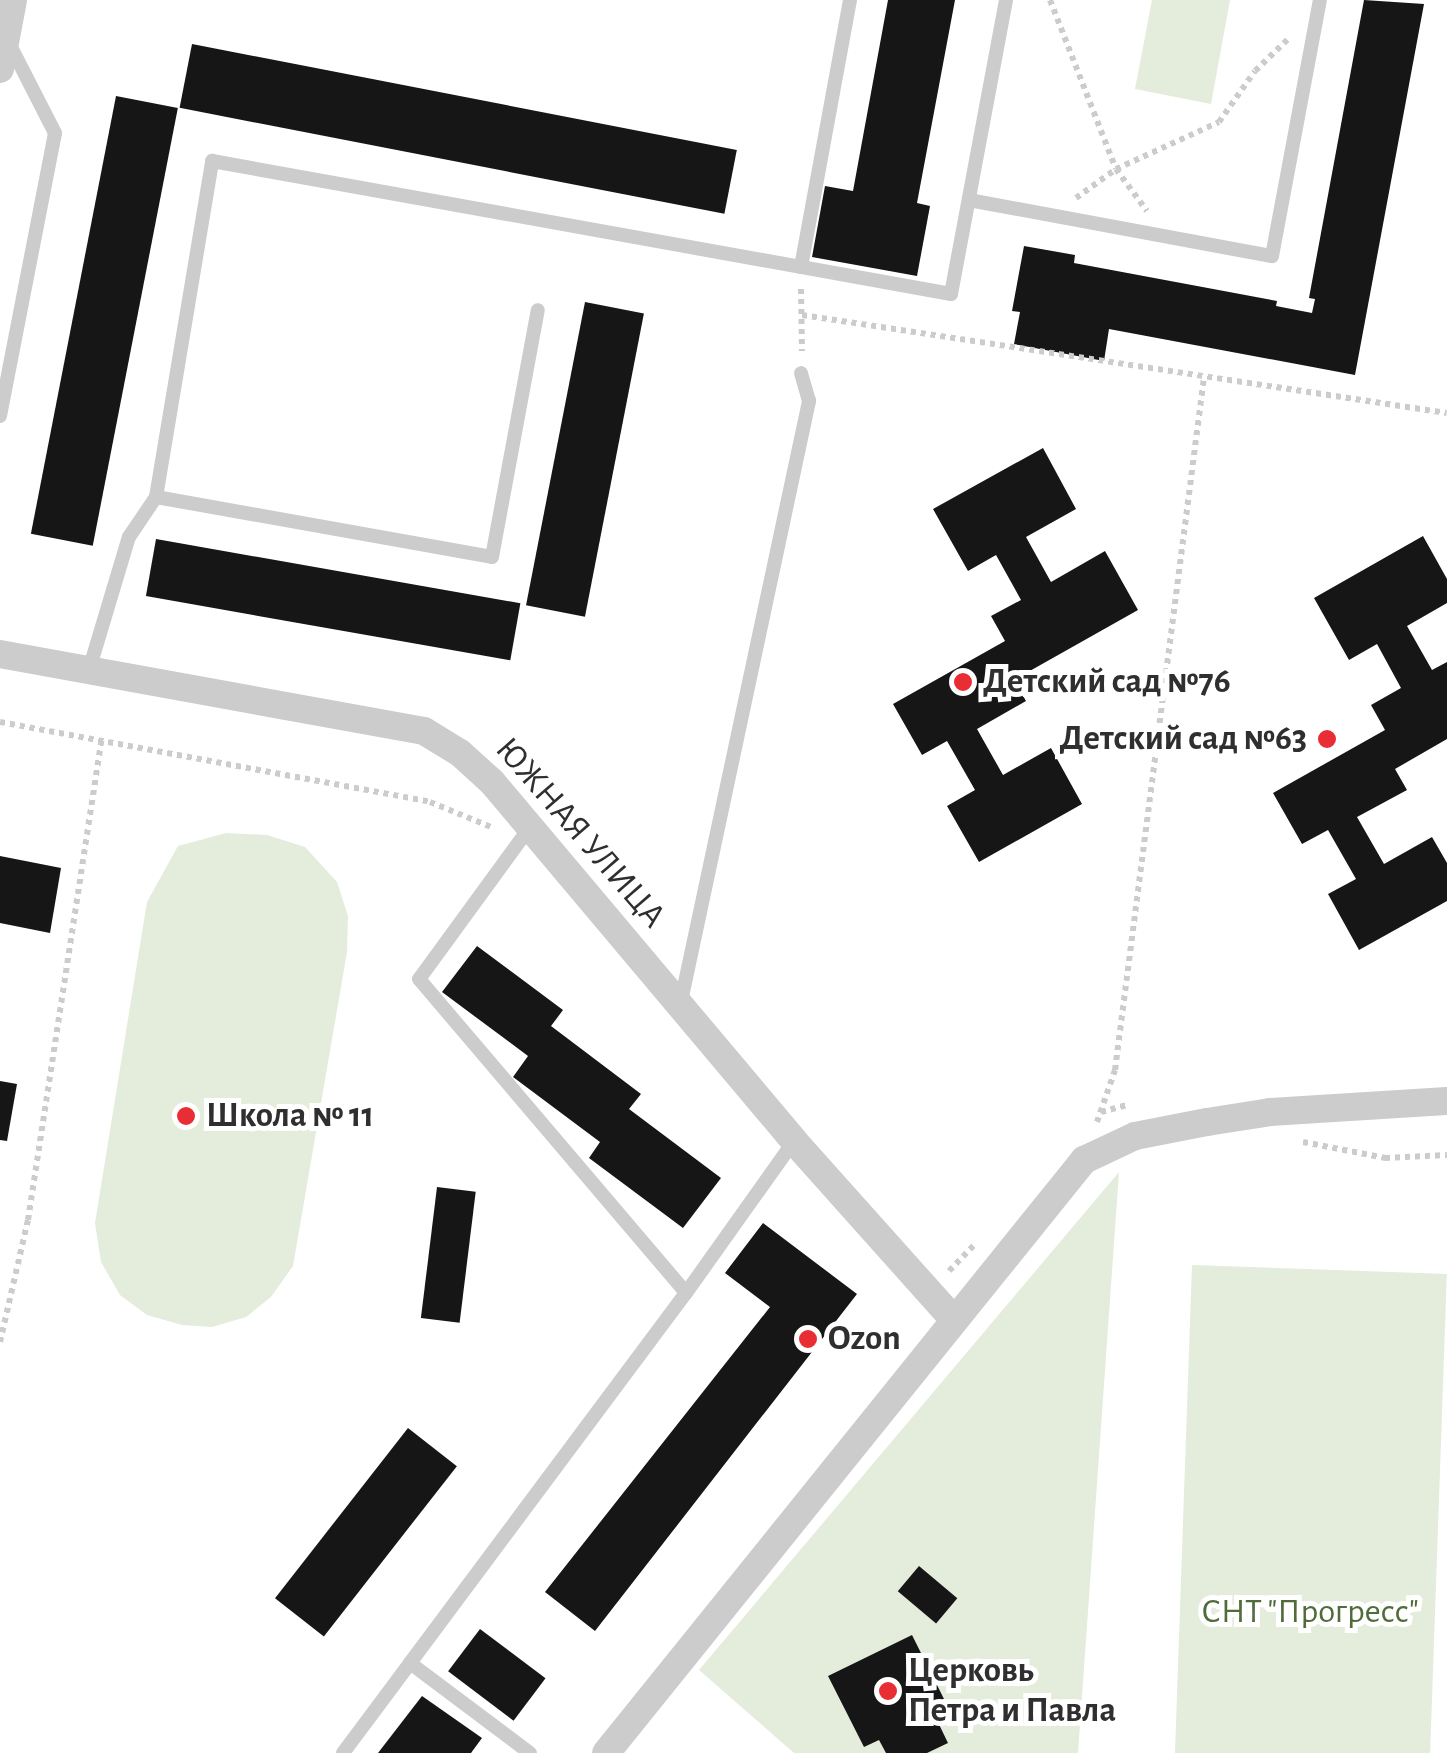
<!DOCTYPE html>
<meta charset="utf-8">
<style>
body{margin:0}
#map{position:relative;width:1447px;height:1753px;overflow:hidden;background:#fff;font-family:"Alegreya Sans",sans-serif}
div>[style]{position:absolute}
.green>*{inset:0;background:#e4ecdc;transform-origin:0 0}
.building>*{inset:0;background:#161616;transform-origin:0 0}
.path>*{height:6px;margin-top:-3px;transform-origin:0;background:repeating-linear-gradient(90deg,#ccc 0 5px,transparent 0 10px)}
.service>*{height:14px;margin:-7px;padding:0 7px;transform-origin:7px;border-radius:7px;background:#ccc}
.minor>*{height:28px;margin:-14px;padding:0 14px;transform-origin:14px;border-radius:14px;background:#ccc}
.dots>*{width:28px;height:28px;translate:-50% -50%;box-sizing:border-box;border:5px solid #fff;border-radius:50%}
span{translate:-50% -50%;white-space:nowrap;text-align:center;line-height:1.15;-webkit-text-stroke:10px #fff;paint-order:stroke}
.poi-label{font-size:35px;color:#2f2f2f;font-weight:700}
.left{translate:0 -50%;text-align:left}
.right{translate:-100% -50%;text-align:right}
.street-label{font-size:35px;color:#2f2f2f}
.park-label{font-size:35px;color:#506c3b}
</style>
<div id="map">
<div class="green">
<div style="clip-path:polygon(1152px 0,1230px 0,1211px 104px,1135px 89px)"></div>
<div style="clip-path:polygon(226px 833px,267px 835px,305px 847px,337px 882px,348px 916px,347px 952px,293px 1266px,271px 1297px,246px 1317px,212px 1327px,182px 1325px,147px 1315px,120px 1295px,101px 1262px,95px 1223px,147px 902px,178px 846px)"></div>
<div style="clip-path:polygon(1119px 1172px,1078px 1753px,794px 1753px,699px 1670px)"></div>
<div style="left:1192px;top:1265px;width:255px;height:489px;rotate:2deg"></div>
</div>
<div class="building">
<div style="clip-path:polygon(888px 0,955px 0,917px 203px,930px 206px,917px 276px,812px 257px,825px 186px,853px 191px)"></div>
<div style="clip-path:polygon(1364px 0,1424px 4px,1355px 375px,1109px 329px,1104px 361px,1014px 344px,1020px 312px,1012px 311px,1024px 246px,1075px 255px,1074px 263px,1277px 301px,1276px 306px,1312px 313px,1315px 299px,1309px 298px)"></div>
<div style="left:192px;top:44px;width:555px;height:65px;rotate:11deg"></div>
<div style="left:116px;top:96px;width:63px;height:446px;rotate:11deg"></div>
<div style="left:585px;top:302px;width:60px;height:309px;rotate:11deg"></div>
<div style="clip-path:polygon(1043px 448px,1076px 509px,1026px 537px,1051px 582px,1105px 551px,1138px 610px,1014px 680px,1026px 701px,977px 729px,1003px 775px,1051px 748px,1082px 804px,979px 862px,947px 806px,975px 790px,947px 741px,922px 755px,893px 704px,1005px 641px,991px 616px,1021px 600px,996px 555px,968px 571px,933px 509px)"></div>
<div style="clip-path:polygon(1423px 536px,1447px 579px,1447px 603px,1407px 626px,1432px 670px,1447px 662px,1447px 739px,1395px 769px,1407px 790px,1357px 817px,1384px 864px,1432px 837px,1447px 863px,1447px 901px,1359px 950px,1328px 894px,1356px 879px,1328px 830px,1302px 844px,1273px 793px,1385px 730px,1371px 705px,1401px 688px,1377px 644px,1349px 660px,1314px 598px)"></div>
<div style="left:156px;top:539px;width:370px;height:58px;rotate:10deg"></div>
<div style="clip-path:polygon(0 856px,61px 868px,50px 933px,0 923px)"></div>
<div style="clip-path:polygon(477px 946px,563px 1010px,551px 1026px,641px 1094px,629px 1109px,721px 1178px,683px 1228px,589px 1158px,600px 1142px,513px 1077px,528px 1056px,442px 992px)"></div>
<div style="clip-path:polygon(0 1081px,17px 1084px,7px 1141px,0 1140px)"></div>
<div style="left:437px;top:1187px;width:39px;height:132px;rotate:7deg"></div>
<div style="clip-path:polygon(763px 1223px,857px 1294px,595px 1631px,545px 1592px,770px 1307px,725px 1273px)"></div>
<div style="left:408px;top:1428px;width:62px;height:216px;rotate:38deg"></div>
<div style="left:919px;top:1566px;width:50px;height:33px;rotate:40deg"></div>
<div style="left:480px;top:1629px;width:82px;height:53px;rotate:37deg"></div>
<div style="clip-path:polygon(912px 1635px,948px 1707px,934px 1714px,948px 1743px,927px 1753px,886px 1753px,879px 1740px,864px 1747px,828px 1676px)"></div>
<div style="clip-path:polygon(422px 1696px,482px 1738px,471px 1753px,378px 1753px)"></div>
</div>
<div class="path">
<div style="left:1050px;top:0;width:181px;rotate:68.7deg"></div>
<div style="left:1116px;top:169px;width:52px;rotate:53.6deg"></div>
<div style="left:1076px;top:198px;width:49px;rotate:-35.9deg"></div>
<div style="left:1116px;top:169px;width:113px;rotate:-24.5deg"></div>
<div style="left:1219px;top:122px;width:62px;rotate:-54.8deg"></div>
<div style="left:1255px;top:71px;width:47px;rotate:-44.1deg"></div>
<div style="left:801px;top:289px;width:62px;rotate:89.1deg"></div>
<div style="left:802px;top:315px;width:652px;rotate:8.64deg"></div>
<div style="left:0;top:722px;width:437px;rotate:10.5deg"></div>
<div style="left:430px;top:802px;width:66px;rotate:22.3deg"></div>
<div style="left:1101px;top:1112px;width:28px;rotate:-15deg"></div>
<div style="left:1097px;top:1122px;width:55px;rotate:-70.9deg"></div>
<div style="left:1115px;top:1070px;width:699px;rotate:-82.68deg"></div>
<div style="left:1303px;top:1142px;width:84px;rotate:11deg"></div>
<div style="left:1385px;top:1158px;width:62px;rotate:-2.8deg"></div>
<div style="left:949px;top:1271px;width:37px;rotate:-46deg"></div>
<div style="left:0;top:1342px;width:125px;rotate:-77.1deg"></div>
<div style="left:28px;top:1220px;width:485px;rotate:-81.3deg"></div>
</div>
<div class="service">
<div style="left:969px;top:200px;width:308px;rotate:10.5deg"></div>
<div style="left:1272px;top:256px;width:260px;rotate:-79.4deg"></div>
<div style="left:801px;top:267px;width:271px;rotate:-79.6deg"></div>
<div style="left:0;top:416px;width:288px;rotate:-79deg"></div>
<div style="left:55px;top:133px;width:101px;rotate:-117.1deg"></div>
<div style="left:156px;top:497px;width:341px;rotate:10.1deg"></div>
<div style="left:492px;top:557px;width:251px;rotate:-79.5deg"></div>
<div style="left:89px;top:670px;width:139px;rotate:-73.3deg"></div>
<div style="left:129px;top:537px;width:48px;rotate:-56deg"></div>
<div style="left:156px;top:497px;width:341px;rotate:-80.5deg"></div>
<div style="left:212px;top:161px;width:751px;rotate:10.2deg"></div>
<div style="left:951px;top:294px;width:299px;rotate:-79.4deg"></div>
<div style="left:530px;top:827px;width:188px;rotate:126.1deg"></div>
<div style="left:419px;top:979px;width:412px;rotate:49.6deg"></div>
<div style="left:686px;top:1293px;width:186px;rotate:-54.6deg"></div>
<div style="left:680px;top:1006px;width:619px;rotate:-77.96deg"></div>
<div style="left:809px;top:401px;width:29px;rotate:-106deg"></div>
<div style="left:410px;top:1663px;width:462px;rotate:-53.3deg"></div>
<div style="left:343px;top:1753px;width:112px;rotate:-53.3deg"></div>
<div style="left:410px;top:1663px;width:150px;rotate:36.9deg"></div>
</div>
<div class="minor">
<div style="left:0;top:69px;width:70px;rotate:-79.3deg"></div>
<div style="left:0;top:654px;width:431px;rotate:10.3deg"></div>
<div style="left:424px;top:731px;width:42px;rotate:31.4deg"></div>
<div style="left:460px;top:753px;width:43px;rotate:42.2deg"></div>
<div style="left:492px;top:782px;width:469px;rotate:49.9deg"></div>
<div style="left:794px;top:1141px;width:239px;rotate:48.2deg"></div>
<div style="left:606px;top:1753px;width:762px;rotate:-51.13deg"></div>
<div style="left:1084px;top:1160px;width:56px;rotate:-25.2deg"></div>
<div style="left:1135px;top:1136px;width:73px;rotate:-11deg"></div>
<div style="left:1207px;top:1122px;width:64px;rotate:-9deg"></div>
<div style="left:1270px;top:1112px;width:177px;rotate:-3.6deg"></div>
</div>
<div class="dots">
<div style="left:963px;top:682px;background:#e92d35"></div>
<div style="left:1327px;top:739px;background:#e92d35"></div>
<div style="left:186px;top:1116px;background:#e92d35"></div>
<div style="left:808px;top:1339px;background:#e92d35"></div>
<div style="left:888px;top:1691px;background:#e92d35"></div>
</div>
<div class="poi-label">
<span class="left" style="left:983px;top:682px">Детский сад №76</span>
<span class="right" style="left:1307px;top:739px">Детский сад №63</span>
<span class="left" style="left:206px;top:1116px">Школа № 11</span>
<span class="left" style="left:828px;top:1339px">Ozon</span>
<span class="left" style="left:908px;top:1691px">Церковь<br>Петра и Павла</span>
</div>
<div class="street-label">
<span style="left:580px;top:833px;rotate:49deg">ЮЖНАЯ УЛИЦА</span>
</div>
<div class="park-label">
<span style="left:1310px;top:1612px">СНТ "Прогресс"</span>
</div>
</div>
